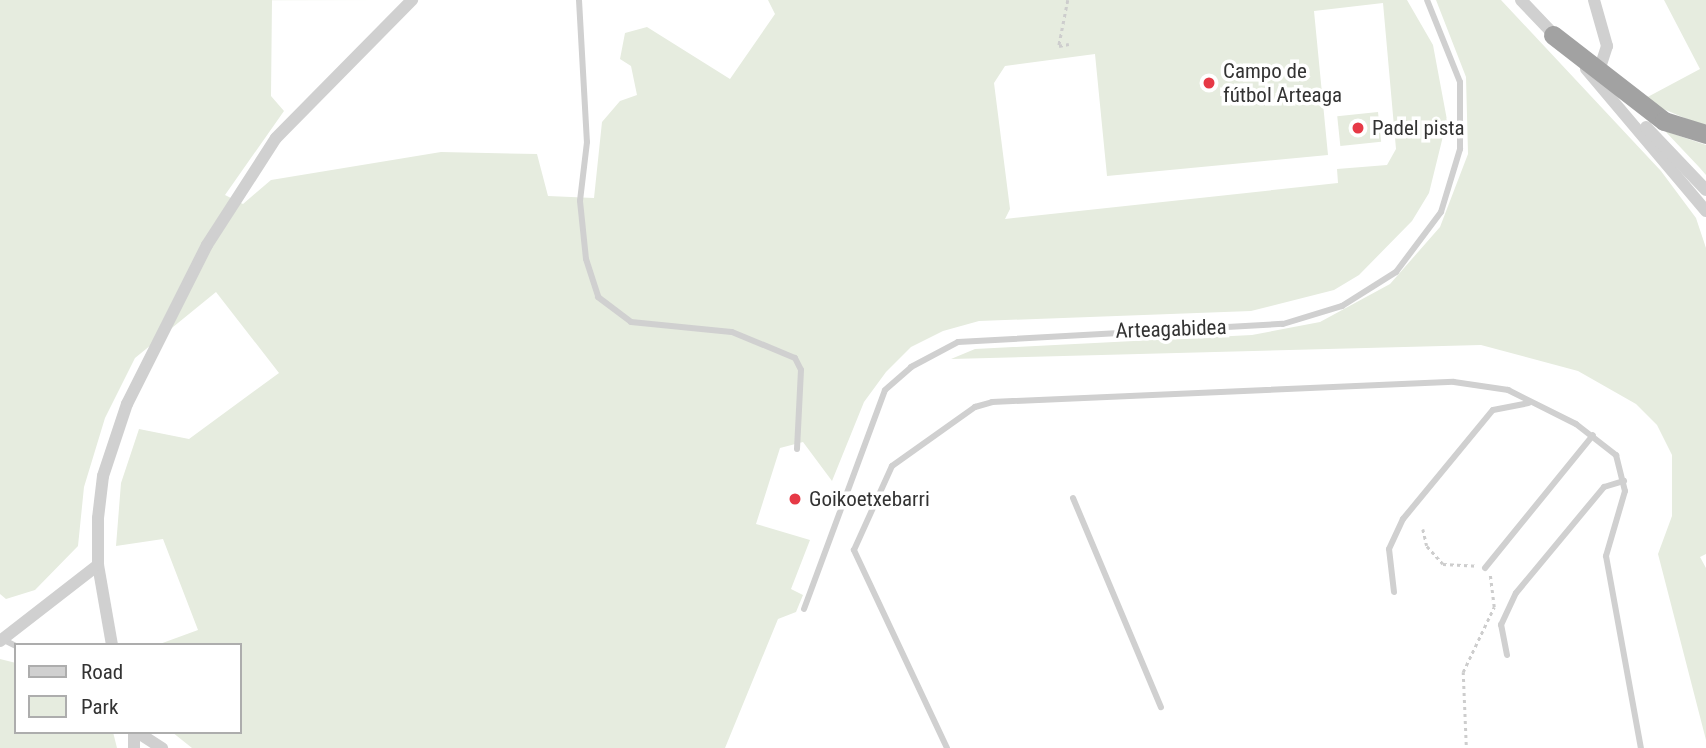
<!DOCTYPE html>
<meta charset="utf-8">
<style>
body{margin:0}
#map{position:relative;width:1706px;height:748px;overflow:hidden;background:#fff;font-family:"Roboto Condensed",sans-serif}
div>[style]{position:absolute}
.green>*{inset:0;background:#e6ecdf;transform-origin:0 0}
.path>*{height:2.5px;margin-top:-1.25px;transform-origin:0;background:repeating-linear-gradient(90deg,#cdcdcd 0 3.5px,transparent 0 7px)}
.service>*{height:6px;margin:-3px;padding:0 3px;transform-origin:3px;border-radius:3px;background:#d0d0d0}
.minor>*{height:12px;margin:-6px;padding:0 6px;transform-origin:6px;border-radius:6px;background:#d0d0d0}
.trunk>*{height:19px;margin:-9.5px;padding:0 9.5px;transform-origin:9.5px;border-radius:9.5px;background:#a2a2a2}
.dots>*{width:19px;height:19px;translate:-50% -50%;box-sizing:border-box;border:4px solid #fff;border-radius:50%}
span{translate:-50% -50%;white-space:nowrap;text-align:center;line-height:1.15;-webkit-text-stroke:7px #fff;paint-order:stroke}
.poi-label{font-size:21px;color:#333}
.left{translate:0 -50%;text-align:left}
.street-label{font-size:21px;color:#333}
.legend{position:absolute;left:14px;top:643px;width:228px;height:91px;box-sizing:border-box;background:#fff;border:2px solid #adadad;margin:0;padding:9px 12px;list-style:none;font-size:21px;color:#333}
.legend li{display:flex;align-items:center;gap:14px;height:35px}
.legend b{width:35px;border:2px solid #adadad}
</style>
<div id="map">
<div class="green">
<div style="clip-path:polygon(evenodd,0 0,272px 0,271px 96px,284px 111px,225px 195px,243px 204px,271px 180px,441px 152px,537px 154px,548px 196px,594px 198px,602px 122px,620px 101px,637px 95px,631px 66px,620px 59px,625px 33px,647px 27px,730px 79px,775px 14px,768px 0,1407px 0,1433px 45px,1447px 120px,1429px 193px,1412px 221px,1359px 275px,1334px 290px,1251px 311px,979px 321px,943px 331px,911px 347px,886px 372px,864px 402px,832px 481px,803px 442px,780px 448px,756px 524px,810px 540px,791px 589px,803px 595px,796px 612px,778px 619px,725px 748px,192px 748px,172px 732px,240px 732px,240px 645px,157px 645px,198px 630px,163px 539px,116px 546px,121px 483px,139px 429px,189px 439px,279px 373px,216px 292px,135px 358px,105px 418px,84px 487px,78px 546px,35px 590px,6px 599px,0 594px,0 0,1383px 3px,1396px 149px,1387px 165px,1337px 169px,1338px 183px,1005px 219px,1010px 209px,994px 83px,1005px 66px,1095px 54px,1107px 176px,1328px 155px,1314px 11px,1383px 3px)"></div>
<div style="clip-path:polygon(1436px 0,1501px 0,1661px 171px,1696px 218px,1706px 248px,1706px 554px,1700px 557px,1706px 568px,1706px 740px,1658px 554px,1672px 516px,1672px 455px,1657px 425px,1636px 404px,1578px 371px,1481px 345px,951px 359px,975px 349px,1252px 335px,1320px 322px,1390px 284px,1440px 227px,1468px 154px,1466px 77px)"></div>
<div style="clip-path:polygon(1664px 0,1706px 0,1706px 127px,1642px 100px,1700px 69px)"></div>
<div style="left:1378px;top:112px;width:30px;height:41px;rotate:84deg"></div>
<div style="clip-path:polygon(1665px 131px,1706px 145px,1706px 175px,1699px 167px)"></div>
<div style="clip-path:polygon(0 659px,16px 663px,16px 732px,113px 732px,117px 748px,0 748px)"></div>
</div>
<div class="path">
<div style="left:1068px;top:0;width:47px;rotate:101.1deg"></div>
<div style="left:1059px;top:46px;width:10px;rotate:-11deg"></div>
<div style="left:1423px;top:529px;width:17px;rotate:77deg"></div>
<div style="left:1427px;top:546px;width:24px;rotate:48deg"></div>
<div style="left:1443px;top:564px;width:34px;rotate:3deg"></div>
<div style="left:1466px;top:745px;width:73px;rotate:-92.4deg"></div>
<div style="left:1463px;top:672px;width:72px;rotate:-64.5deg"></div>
<div style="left:1494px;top:607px;width:32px;rotate:-97deg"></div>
</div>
<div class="service">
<div style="left:579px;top:0;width:142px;rotate:86.8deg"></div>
<div style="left:587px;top:142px;width:59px;rotate:96.8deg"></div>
<div style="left:580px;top:201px;width:58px;rotate:84.1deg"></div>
<div style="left:586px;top:259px;width:40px;rotate:72deg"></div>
<div style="left:598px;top:297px;width:41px;rotate:37.1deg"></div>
<div style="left:631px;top:322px;width:101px;rotate:5.7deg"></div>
<div style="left:732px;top:332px;width:68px;rotate:22.4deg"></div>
<div style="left:795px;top:358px;width:13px;rotate:63deg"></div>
<div style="left:801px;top:370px;width:79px;rotate:92.9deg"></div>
<div style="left:1073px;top:498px;width:227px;rotate:67.2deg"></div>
<div style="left:1485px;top:568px;width:171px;rotate:-50.9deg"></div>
<div style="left:1394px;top:592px;width:43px;rotate:-96.6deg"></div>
<div style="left:1389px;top:549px;width:33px;rotate:-65deg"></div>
<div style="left:1403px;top:519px;width:141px;rotate:-50.5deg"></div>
<div style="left:1493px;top:410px;width:36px;rotate:-11deg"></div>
<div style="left:804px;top:609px;width:233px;rotate:-69.7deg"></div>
<div style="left:885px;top:390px;width:35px;rotate:-41deg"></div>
<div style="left:911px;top:367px;width:53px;rotate:-28deg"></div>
<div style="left:958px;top:342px;width:325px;rotate:-3.2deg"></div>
<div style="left:1283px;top:324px;width:62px;rotate:-17deg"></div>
<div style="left:1342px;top:306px;width:64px;rotate:-32.2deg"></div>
<div style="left:1396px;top:272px;width:75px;rotate:-53.1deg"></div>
<div style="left:1441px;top:212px;width:66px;rotate:-73.2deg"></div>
<div style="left:1460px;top:149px;width:67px;rotate:-90deg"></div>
<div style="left:1460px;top:82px;width:88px;rotate:-111.9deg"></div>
<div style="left:4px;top:640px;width:13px;rotate:27deg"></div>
<div style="left:1507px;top:655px;width:31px;rotate:-101deg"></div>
<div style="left:1501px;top:625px;width:35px;rotate:-65deg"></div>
<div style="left:1516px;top:593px;width:138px;rotate:-50.3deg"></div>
<div style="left:1604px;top:487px;width:21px;rotate:-17deg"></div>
<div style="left:947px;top:748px;width:219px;rotate:-115.2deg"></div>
<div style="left:854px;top:550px;width:92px;rotate:-65.7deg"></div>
<div style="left:892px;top:466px;width:102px;rotate:-35.4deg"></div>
<div style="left:975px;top:407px;width:18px;rotate:-16deg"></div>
<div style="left:992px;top:402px;width:462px;rotate:-2.5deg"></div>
<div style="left:1454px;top:382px;width:55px;rotate:8.4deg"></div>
<div style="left:1508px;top:390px;width:76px;rotate:26.6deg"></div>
<div style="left:1576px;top:424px;width:51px;rotate:37.8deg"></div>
<div style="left:1616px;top:455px;width:37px;rotate:76deg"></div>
<div style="left:1625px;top:491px;width:68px;rotate:106.3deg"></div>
<div style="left:1606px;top:556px;width:195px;rotate:79.7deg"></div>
</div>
<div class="minor">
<div style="left:1521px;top:0;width:52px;rotate:46.5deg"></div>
<div style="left:1594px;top:0;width:48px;rotate:74.2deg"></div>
<div style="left:1607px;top:46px;width:23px;rotate:108deg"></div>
<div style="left:1586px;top:69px;width:186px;rotate:49.8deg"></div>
<div style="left:1646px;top:127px;width:87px;rotate:46.4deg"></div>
<div style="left:0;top:641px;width:124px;rotate:-37.8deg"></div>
<div style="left:112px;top:645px;width:81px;rotate:-99.9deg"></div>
<div style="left:98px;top:565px;width:47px;rotate:-90deg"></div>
<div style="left:98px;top:518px;width:42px;rotate:-83.2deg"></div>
<div style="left:103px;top:476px;width:76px;rotate:-71.6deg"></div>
<div style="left:127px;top:404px;width:178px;rotate:-63.3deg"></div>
<div style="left:207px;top:245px;width:127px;rotate:-57.2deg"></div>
<div style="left:276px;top:138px;width:194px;rotate:-45.4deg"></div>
<div style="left:137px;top:732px;width:30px;rotate:33deg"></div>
<div style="left:134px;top:748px;width:16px;rotate:-90deg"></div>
</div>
<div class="trunk">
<div style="left:1553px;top:35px;width:140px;rotate:37.8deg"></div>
<div style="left:1664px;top:121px;width:44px;rotate:17.2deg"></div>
</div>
<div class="dots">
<div style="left:1209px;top:83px;background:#e63946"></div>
<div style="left:1358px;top:128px;background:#e63946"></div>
<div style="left:795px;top:499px;background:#e63946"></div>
</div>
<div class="poi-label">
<span class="left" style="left:1223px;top:83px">Campo de<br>fútbol Arteaga</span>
<span class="left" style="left:1372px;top:128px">Padel pista</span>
<span class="left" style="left:809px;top:499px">Goikoetxebarri</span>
</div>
<div class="street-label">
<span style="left:1171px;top:329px;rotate:-2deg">Arteagabidea</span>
</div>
<ul class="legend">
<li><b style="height:9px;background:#d0d0d0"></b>Road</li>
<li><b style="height:19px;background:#e6ecdf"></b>Park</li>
</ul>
</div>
